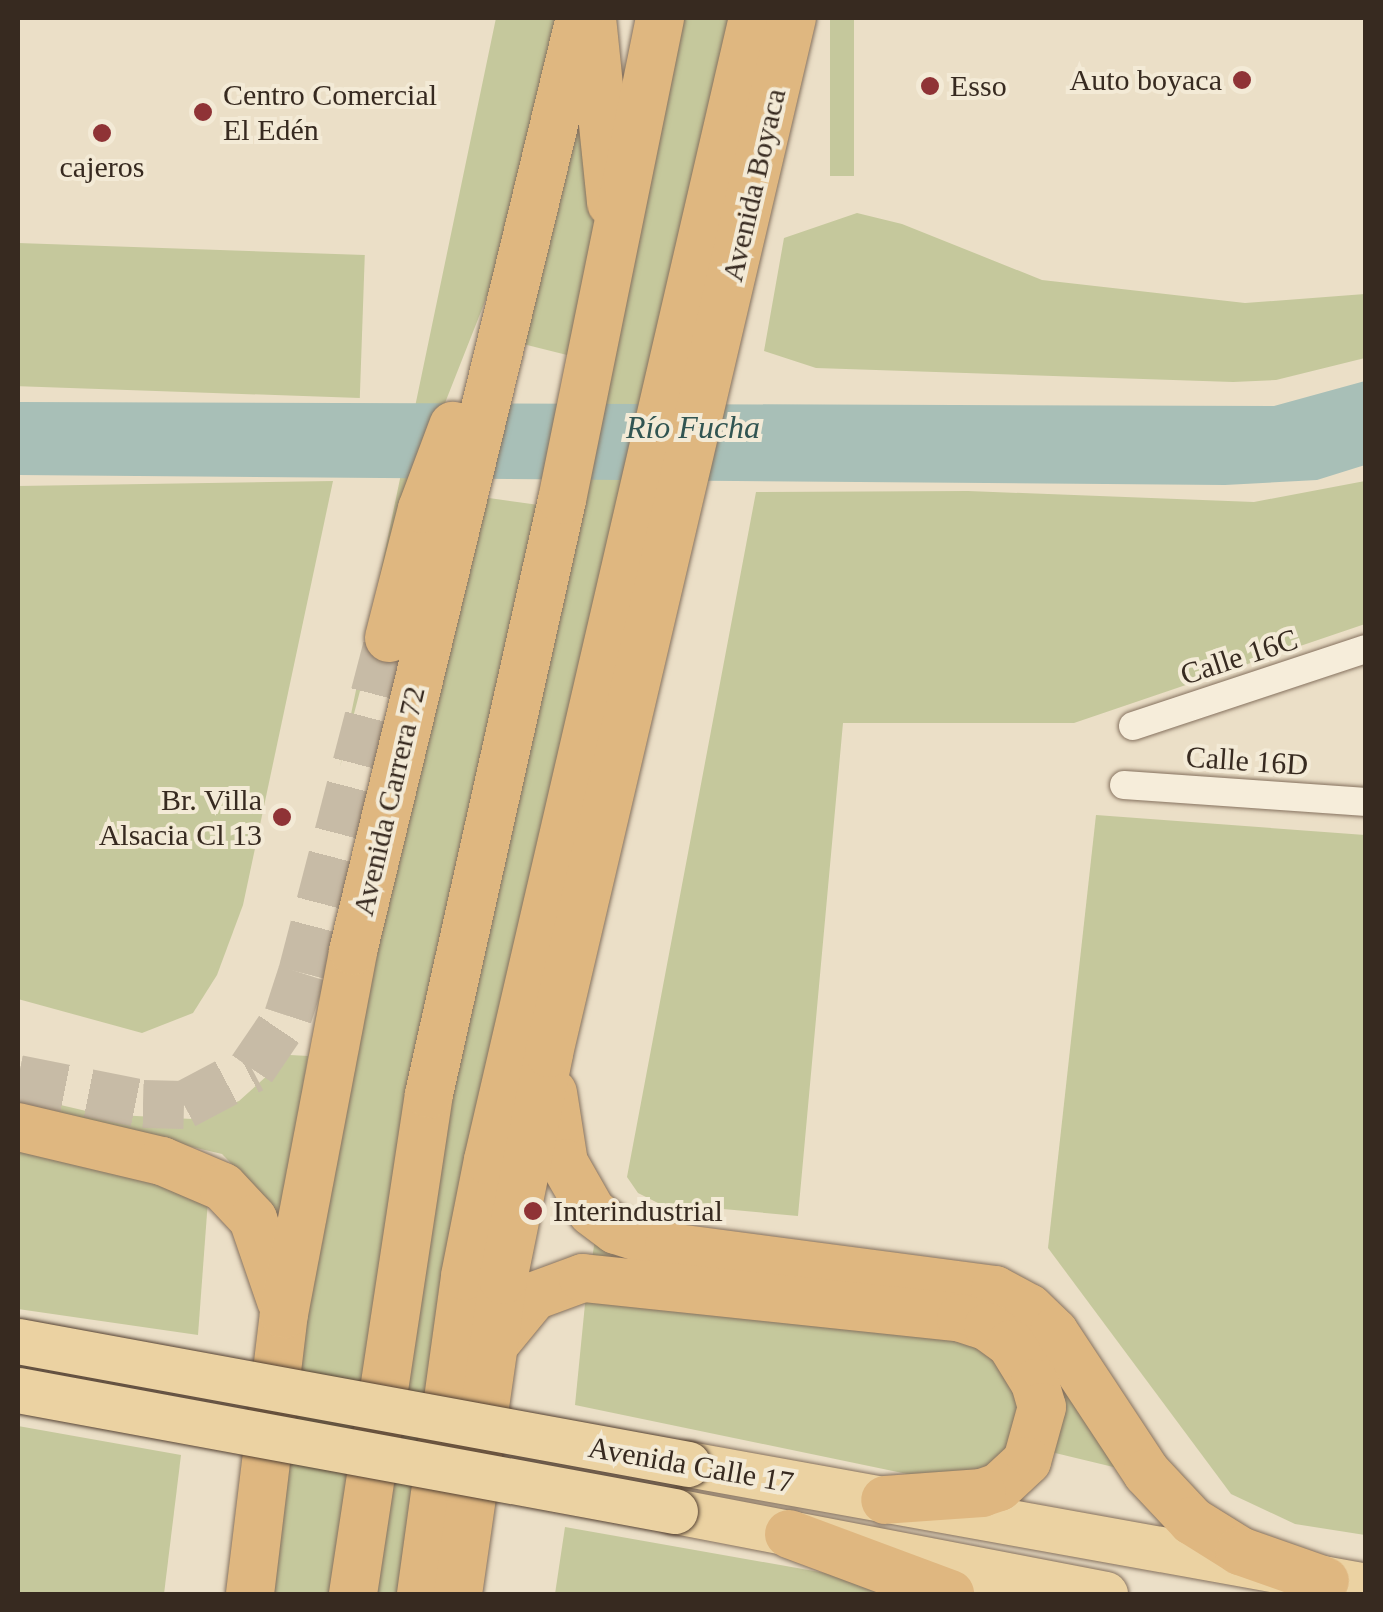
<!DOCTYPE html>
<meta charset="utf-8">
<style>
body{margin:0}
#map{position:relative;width:1383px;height:1612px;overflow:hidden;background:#ebdfc7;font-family:"Times New Roman",serif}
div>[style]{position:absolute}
.green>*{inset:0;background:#c5c89c;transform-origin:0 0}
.water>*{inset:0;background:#a8bfb7}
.trunk-tunnel>*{height:48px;margin-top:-24px;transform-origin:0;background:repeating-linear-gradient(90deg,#c7bba6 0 48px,transparent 0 72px)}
.roads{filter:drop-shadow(0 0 2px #85715e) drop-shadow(0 0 2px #85715e)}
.minor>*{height:28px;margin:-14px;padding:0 14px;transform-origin:14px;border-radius:14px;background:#f6edda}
.primary>*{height:45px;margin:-22.5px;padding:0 22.5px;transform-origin:22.5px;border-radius:22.5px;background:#ebd2a2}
.trunk>*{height:48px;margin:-24px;padding:0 24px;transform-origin:24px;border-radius:24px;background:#dfb780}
.bridges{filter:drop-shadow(0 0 2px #534031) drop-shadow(0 0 2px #534031)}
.primary-bridge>*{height:45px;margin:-22.5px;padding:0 22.5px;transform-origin:22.5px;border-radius:22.5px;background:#ebd2a2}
.dots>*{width:28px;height:28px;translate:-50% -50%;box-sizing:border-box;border:5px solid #f3ead6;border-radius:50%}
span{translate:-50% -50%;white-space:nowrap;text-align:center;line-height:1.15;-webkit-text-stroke:8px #f3ead6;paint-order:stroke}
.poi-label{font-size:30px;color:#372a20}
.right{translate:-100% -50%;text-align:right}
.left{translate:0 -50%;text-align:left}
.street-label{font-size:30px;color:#372a20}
.water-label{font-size:32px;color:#315552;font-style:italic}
.frame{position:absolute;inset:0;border:20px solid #372a20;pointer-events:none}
</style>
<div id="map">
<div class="green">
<div style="clip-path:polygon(496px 18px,562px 18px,497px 271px,417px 474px,340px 767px)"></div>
<div style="clip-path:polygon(675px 18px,732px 18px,407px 1594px,367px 1594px,427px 1188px)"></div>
<div style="left:830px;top:18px;width:24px;height:158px"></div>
<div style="clip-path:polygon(583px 48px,603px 238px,575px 357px,511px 341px)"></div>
<div style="clip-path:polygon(857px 213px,902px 224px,1042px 280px,1245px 303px,1365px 294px,1365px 358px,1276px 380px,1233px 382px,816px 368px,764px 351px,784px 238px)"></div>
<div style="left:18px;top:243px;width:347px;height:143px;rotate:2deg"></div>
<div style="clip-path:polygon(333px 481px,243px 905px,217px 975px,193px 1013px,142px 1033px,18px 999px,18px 486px)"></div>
<div style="clip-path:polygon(1365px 481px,1365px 624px,1074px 723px,843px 723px,798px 1216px,658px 1203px,638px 1193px,627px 1177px,756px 492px,968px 491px,1254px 502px)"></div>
<div style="clip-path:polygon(475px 496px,546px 506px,340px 1594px,269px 1594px,316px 1221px)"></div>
<div style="clip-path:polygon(1096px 815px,1365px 835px,1365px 1535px,1295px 1524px,1231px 1494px,1048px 1248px)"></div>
<div style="clip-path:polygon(290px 1055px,308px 1056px,278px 1236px,265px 1198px,222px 1154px,18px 1106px,18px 1095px,99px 1114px,192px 1119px,239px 1101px)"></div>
<div style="clip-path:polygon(18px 1140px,208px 1200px,198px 1335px,18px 1309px)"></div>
<div style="clip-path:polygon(596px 1233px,1011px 1311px,1130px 1471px,1051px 1452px,1034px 1353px,592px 1259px)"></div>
<div style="clip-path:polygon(586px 1294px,974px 1338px,1002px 1351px,1026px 1421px,997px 1471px,941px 1481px,575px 1405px)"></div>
<div style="clip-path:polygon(18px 1426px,181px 1455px,164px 1594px,18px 1594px)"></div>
<div style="clip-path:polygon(565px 1527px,904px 1587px,920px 1594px,555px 1594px)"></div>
</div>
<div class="water">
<div style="clip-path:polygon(1365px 381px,1365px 465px,1317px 480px,1225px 485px,18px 475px,18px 402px,1274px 406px)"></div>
</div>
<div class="trunk-tunnel">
<div style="left:18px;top:1079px;width:127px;rotate:11.3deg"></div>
<div style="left:143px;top:1104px;width:41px;rotate:1.4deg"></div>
<div style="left:184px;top:1105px;width:77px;rotate:-27.9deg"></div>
<div style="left:252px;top:1069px;width:64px;rotate:-55.8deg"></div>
<div style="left:288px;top:1016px;width:45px;rotate:-72deg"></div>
<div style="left:302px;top:973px;width:346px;rotate:-75.4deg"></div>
</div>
<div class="roads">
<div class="minor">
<div style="left:1133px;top:726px;width:245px;rotate:-18.3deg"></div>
<div style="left:1124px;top:785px;width:243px;rotate:4deg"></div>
</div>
<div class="primary">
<div style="left:688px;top:1464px;width:689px;rotate:10.2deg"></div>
<div style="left:675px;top:1511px;width:438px;rotate:10.9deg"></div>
</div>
<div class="trunk">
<div style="left:592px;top:18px;width:186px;rotate:84.1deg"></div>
<div style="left:389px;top:638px;width:133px;rotate:-75.7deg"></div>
<div style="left:422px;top:509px;width:89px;rotate:-69.5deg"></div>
<div style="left:553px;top:1093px;width:71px;rotate:81.1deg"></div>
<div style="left:564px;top:1163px;width:56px;rotate:60.3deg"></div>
<div style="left:592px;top:1212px;width:30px;rotate:37deg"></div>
<div style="left:616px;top:1230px;width:56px;rotate:17.8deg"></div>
<div style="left:669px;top:1247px;width:329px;rotate:7.5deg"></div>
<div style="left:995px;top:1290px;width:38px;rotate:28deg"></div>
<div style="left:1029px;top:1308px;width:35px;rotate:44deg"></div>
<div style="left:1054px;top:1332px;width:169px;rotate:56.6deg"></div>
<div style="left:1147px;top:1473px;width:66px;rotate:46.8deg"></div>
<div style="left:1192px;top:1521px;width:57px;rotate:32deg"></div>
<div style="left:1240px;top:1551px;width:90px;rotate:19.4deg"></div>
<div style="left:18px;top:1127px;width:148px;rotate:13.3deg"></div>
<div style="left:162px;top:1161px;width:66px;rotate:23.1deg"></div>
<div style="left:223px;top:1187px;width:44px;rotate:46.8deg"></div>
<div style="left:253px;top:1219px;width:87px;rotate:71.1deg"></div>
<div style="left:493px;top:1346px;width:65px;rotate:-50.6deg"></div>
<div style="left:534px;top:1296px;width:52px;rotate:-20.2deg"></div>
<div style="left:583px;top:1278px;width:380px;rotate:6deg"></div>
<div style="left:961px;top:1318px;width:28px;rotate:18deg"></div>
<div style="left:988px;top:1327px;width:29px;rotate:36deg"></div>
<div style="left:1011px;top:1344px;width:46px;rotate:58.4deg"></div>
<div style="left:1035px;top:1383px;width:25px;rotate:74deg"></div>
<div style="left:1042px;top:1407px;width:56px;rotate:105.5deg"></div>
<div style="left:1027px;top:1461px;width:38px;rotate:137deg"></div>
<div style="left:999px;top:1487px;width:18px;rotate:161deg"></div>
<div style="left:982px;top:1493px;width:97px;rotate:175.9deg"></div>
<div style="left:789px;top:1534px;width:172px;rotate:20.4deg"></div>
<div style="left:250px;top:1594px;width:282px;rotate:-83.1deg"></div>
<div style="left:284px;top:1314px;width:369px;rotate:-79.2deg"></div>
<div style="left:353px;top:951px;width:960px;rotate:-76.33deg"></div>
<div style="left:353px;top:1594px;width:506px;rotate:-81.36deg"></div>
<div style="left:429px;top:1094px;width:609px;rotate:-77.38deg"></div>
<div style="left:562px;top:500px;width:492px;rotate:-78.5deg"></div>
<div style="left:421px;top:1594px;width:321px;rotate:-82.1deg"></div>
<div style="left:465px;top:1276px;width:118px;rotate:-78.8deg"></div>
<div style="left:488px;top:1160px;width:1172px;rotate:-76.94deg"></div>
<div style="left:458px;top:1594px;width:317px;rotate:-81.8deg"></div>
<div style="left:503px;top:1280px;width:232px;rotate:-78.5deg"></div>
<div style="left:549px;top:1053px;width:1063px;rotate:-76.79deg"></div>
</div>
</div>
<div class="bridges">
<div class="primary-bridge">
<div style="left:18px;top:1341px;width:681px;rotate:10.4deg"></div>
<div style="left:18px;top:1390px;width:668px;rotate:10.44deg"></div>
</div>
</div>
<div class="dots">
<div style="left:1242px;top:80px;background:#8f3336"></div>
<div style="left:930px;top:86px;background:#8f3336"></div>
<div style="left:203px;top:112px;background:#8f3336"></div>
<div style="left:102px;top:133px;background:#8f3336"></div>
<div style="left:282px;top:817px;background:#8f3336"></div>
<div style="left:533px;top:1211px;background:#8f3336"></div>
</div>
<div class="poi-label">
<span class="right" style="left:1222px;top:80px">Auto boyaca</span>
<span class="left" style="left:950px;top:86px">Esso</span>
<span class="left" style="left:223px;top:112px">Centro Comercial<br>El Edén</span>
<span style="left:102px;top:167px">cajeros</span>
<span class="right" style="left:262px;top:817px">Br. Villa<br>Alsacia Cl 13</span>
<span class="left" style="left:553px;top:1211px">Interindustrial</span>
</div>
<div class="street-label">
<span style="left:754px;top:185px;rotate:-77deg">Avenida Boyaca</span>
<span style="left:1239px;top:657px;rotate:-18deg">Calle 16C</span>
<span style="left:1247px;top:761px;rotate:4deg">Calle 16D</span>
<span style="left:389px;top:801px;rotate:-77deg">Avenida Carrera 72</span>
<span style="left:691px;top:1465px;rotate:10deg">Avenida Calle 17</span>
</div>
<div class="water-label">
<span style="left:693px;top:427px">Río Fucha</span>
</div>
<div class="frame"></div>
</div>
